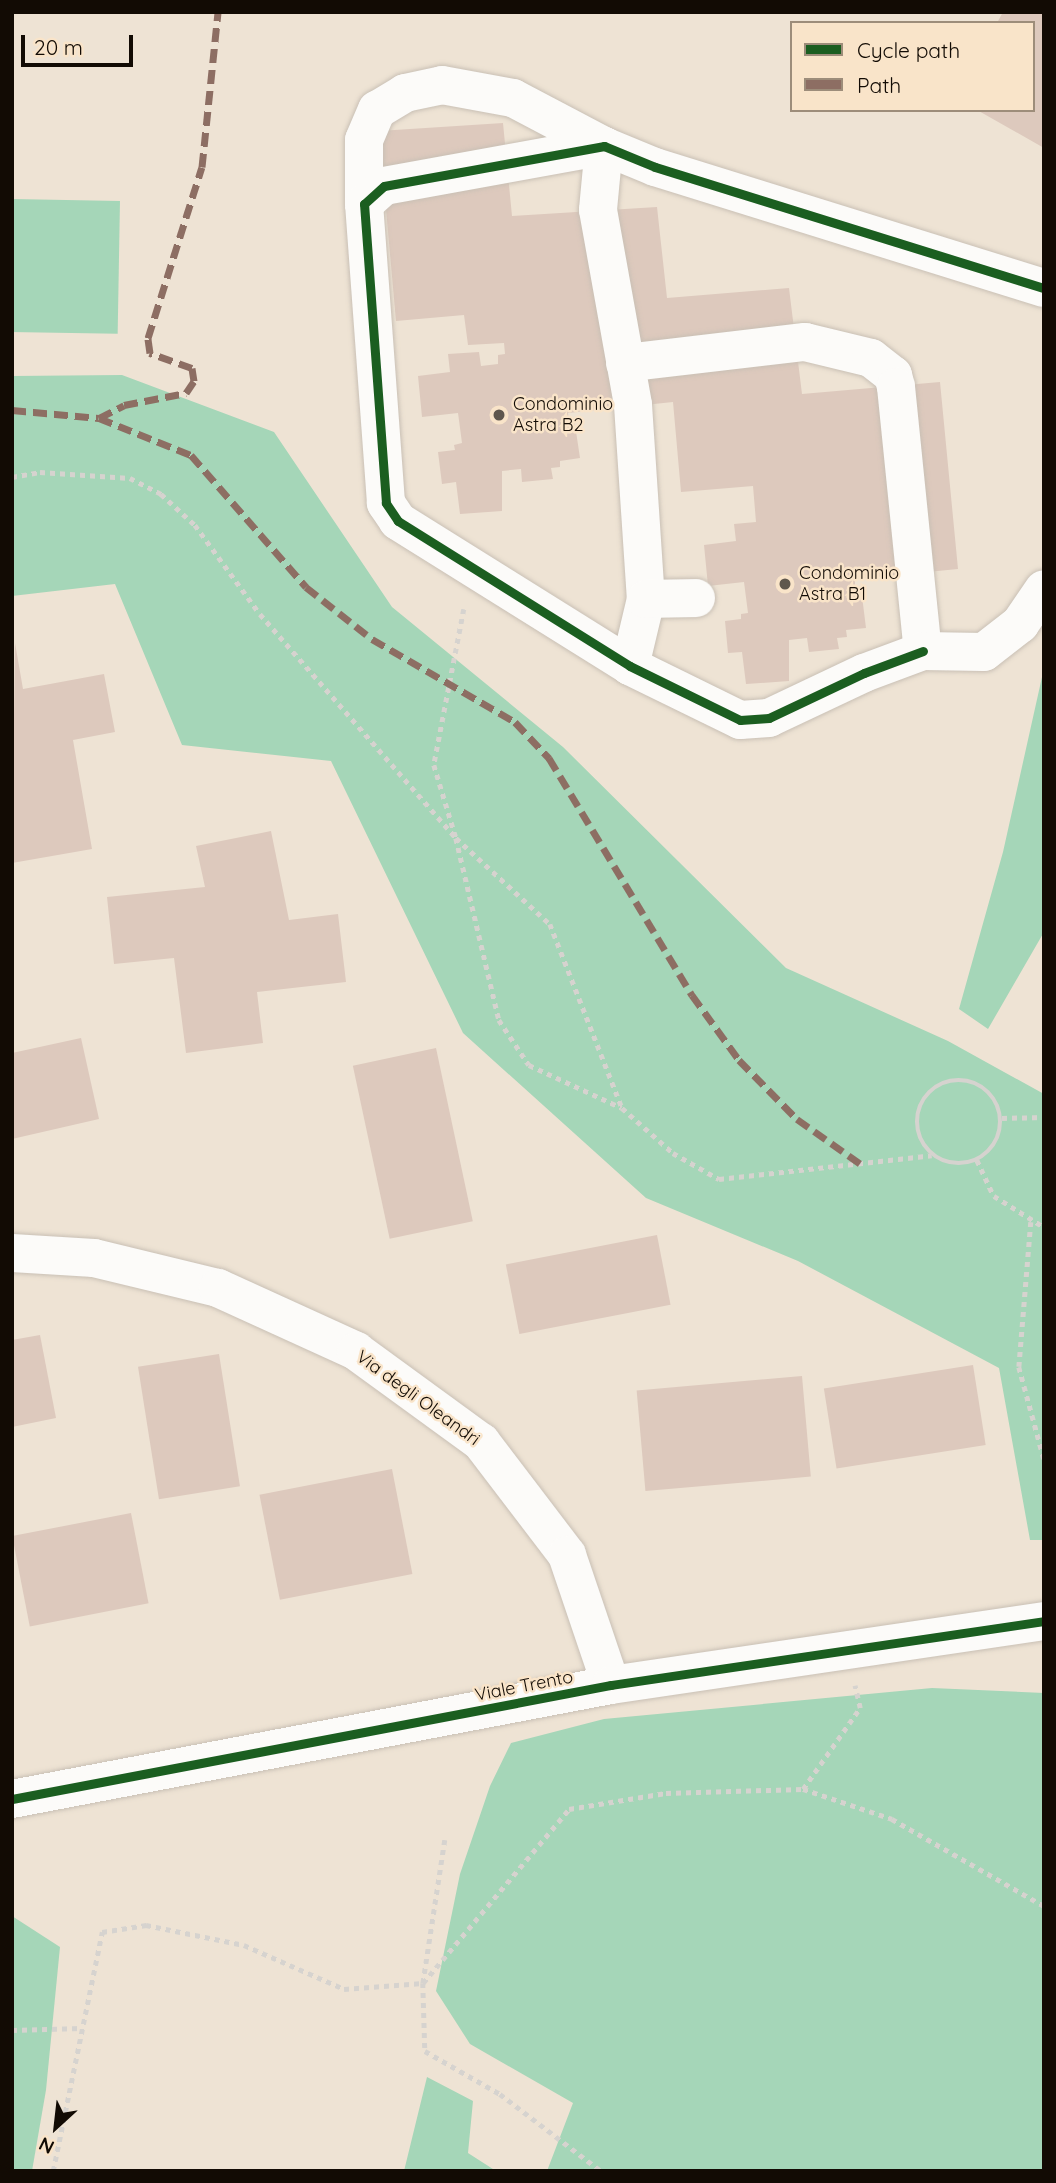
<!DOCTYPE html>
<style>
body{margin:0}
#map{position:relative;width:1056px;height:2183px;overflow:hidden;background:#eee3d4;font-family:Quicksand,sans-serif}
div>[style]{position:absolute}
.green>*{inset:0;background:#a5d6b8;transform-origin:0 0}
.building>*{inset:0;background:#ddc9bd;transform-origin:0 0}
.path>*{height:4.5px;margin-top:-2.25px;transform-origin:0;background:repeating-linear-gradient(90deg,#d6d3cf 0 5px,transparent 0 10px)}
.path>.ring{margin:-2.25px;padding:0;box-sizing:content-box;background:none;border:4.5px solid #d6d3cf;border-radius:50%}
.roads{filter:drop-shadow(0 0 2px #c9c0b5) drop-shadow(0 0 2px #c9c0b5)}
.minor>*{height:38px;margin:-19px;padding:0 19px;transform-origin:19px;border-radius:19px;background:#fcfbf9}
.quiet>*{height:7px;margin-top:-3.5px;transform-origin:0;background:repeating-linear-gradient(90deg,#8d6e63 0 14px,transparent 0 21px)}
.cycleway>*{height:9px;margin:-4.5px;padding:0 4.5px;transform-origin:4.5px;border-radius:4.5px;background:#1b5e20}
.dots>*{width:19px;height:19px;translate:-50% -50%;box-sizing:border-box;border:4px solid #f9e4c9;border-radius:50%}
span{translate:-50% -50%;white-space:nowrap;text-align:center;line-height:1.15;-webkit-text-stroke:5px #f9e4c9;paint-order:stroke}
.poi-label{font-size:18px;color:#120b04}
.left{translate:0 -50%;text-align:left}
.street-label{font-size:18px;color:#120b04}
.frame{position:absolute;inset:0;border:14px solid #120b04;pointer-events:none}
.legend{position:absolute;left:790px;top:21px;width:245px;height:91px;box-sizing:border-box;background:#f9e4c9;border:2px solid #9d8d7a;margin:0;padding:9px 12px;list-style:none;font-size:21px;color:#120b04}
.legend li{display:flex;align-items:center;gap:14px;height:35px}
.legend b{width:35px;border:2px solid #9d8d7a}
.north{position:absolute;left:21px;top:2092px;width:70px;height:70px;-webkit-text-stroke:5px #f9e4c9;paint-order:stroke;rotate:207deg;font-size:19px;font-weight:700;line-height:28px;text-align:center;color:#120b04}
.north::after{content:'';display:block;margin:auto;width:24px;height:32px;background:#120b04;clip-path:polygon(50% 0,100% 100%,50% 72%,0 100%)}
.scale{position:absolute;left:21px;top:35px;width:112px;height:32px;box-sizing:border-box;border:4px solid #120b04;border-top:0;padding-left:9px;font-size:21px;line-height:24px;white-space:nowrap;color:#120b04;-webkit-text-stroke:5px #f9e4c9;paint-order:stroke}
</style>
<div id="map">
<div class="green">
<div style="left:12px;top:199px;width:108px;height:133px;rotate:1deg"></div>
<div style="clip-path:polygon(122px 375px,274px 432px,392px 607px,563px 747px,786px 968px,948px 1041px,1044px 1094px,1044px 1540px,1030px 1540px,999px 1368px,798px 1261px,646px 1198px,463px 1033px,331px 761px,182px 745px,115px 584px,12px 596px,12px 376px)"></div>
<div style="clip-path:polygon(1044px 668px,1044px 932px,988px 1029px,959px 1009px,1003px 852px)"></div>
<div style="clip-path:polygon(932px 1688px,1044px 1693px,1044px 2171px,547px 2171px,573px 2103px,470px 2044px,436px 1991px,460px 1874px,490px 1786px,511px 1743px,604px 1719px)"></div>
<div style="clip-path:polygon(12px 1916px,60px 1947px,46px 2090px,32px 2171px,12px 2171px)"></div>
<div style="clip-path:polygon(427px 2077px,473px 2101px,468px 2153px,496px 2171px,404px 2171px)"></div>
</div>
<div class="building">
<div style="clip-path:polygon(1003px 12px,1044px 12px,1044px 148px,977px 110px,1033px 110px,1033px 23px,997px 23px)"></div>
<div style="clip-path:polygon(503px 123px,512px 216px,657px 207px,667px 298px,789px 288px,802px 394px,940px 382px,958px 569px,855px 579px,855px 589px,861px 588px,866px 628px,846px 630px,847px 637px,837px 638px,839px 649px,809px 652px,807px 638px,789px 640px,789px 681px,746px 684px,742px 652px,728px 653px,725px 621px,741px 619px,741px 614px,748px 613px,744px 582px,708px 586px,704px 545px,736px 541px,734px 524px,756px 522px,753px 486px,681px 492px,673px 402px,568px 413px,569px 419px,574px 418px,580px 458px,560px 461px,560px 467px,551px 468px,553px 479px,522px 482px,521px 469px,502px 471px,502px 511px,460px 514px,456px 482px,442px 484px,438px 452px,455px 450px,454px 445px,462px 443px,458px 413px,422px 417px,418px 376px,450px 372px,448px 354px,479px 352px,481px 366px,498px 364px,498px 355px,505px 354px,504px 343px,468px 345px,464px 315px,396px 321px,379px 131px)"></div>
<div style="clip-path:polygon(15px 643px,23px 689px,104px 674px,115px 732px,73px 740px,92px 849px,12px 863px)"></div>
<div style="clip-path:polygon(271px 831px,289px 920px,338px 914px,346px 982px,257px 992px,263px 1043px,186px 1053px,174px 958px,114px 964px,107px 897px,205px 887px,196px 846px)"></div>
<div style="clip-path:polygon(81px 1038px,99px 1119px,12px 1139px,12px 1053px)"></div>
<div style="left:436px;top:1048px;width:177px;height:85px;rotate:78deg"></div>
<div style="left:657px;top:1235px;width:71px;height:154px;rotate:79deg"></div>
<div style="clip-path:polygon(40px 1335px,56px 1418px,12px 1427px,12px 1340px)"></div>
<div style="left:219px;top:1354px;width:134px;height:82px;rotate:81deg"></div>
<div style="left:973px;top:1365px;width:81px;height:151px;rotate:81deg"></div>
<div style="left:802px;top:1376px;width:101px;height:166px;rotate:85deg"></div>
<div style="left:392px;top:1469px;width:107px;height:135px;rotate:79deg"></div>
<div style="left:131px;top:1513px;width:92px;height:121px;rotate:79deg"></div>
</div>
<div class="path">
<div style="left:12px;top:477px;width:28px;rotate:-10deg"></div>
<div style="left:40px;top:472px;width:90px;rotate:3.8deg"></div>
<div style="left:130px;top:478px;width:35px;rotate:27deg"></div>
<div style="left:161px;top:494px;width:46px;rotate:42.4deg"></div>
<div style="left:195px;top:525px;width:110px;rotate:53.9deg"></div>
<div style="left:260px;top:614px;width:298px;rotate:48.8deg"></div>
<div style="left:456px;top:838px;width:127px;rotate:42.5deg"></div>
<div style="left:550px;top:924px;width:198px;rotate:68.6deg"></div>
<div style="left:622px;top:1108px;width:68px;rotate:41.4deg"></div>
<div style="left:673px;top:1153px;width:53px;rotate:29.5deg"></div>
<div style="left:719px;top:1179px;width:214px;rotate:-6.4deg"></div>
<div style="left:464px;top:609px;width:159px;rotate:100.9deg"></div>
<div style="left:434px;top:765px;width:76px;rotate:73.2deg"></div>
<div style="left:456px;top:838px;width:187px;rotate:76.7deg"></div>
<div style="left:499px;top:1020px;width:54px;rotate:56.3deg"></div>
<div style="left:529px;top:1065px;width:102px;rotate:24.8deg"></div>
<div class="ring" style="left:917px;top:1080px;width:79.5px;height:79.5px"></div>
<div style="left:1002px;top:1118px;width:42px;rotate:-1.4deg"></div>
<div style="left:977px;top:1160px;width:40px;rotate:65deg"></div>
<div style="left:994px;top:1196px;width:59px;rotate:31.8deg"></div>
<div style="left:1031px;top:1222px;width:145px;rotate:94.7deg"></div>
<div style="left:1019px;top:1367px;width:95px;rotate:74.8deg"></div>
<div style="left:803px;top:1789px;width:99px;rotate:-54.9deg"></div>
<div style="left:860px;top:1708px;width:23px;rotate:-103deg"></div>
<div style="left:445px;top:1840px;width:145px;rotate:98.7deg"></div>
<div style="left:423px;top:1983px;width:68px;rotate:88.3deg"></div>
<div style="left:425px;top:2051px;width:86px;rotate:29.8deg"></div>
<div style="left:500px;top:2094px;width:127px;rotate:37.3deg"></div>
<div style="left:12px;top:2030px;width:70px;rotate:-1.6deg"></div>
<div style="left:53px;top:2171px;width:244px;rotate:-78.4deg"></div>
<div style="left:102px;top:1932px;width:45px;rotate:-9deg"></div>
<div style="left:146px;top:1925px;width:100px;rotate:11.5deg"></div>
<div style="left:244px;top:1945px;width:109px;rotate:23.7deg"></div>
<div style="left:344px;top:1989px;width:79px;rotate:-4.3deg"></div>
<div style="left:423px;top:1983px;width:227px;rotate:-50deg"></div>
<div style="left:569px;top:1809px;width:98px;rotate:-9.4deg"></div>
<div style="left:666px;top:1793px;width:137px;rotate:-1.7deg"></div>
<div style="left:803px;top:1789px;width:94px;rotate:18.6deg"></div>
<div style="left:892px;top:1819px;width:175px;rotate:29.8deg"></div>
</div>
<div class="roads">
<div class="minor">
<div style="left:364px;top:204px;width:64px;rotate:-90deg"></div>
<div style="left:364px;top:140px;width:33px;rotate:-67deg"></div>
<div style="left:377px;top:110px;width:33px;rotate:-31deg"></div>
<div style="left:405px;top:93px;width:38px;rotate:-12deg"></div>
<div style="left:442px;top:85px;width:72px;rotate:10.4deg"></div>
<div style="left:513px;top:98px;width:103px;rotate:27.8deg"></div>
<div style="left:604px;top:146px;width:64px;rotate:95.4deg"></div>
<div style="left:598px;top:210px;width:198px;rotate:79.8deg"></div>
<div style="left:633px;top:405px;width:194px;rotate:86.2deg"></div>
<div style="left:646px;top:599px;width:69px;rotate:103.4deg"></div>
<div style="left:625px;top:363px;width:181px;rotate:-6.7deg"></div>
<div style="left:805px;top:342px;width:68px;rotate:13.6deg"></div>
<div style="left:871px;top:358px;width:28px;rotate:38deg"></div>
<div style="left:893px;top:375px;width:12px;rotate:76deg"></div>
<div style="left:896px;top:387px;width:265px;rotate:84.2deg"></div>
<div style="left:923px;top:651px;width:61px;rotate:0.9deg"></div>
<div style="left:984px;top:652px;width:46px;rotate:-37.9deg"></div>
<div style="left:1020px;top:624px;width:42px;rotate:-55.6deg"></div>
<div style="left:646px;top:599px;width:50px;rotate:-1.1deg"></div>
<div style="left:923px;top:651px;width:63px;rotate:159.6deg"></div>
<div style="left:864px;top:673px;width:105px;rotate:154.7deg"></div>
<div style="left:769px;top:718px;width:29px;rotate:176deg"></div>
<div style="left:740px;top:720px;width:123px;rotate:-153.9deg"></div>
<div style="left:630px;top:666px;width:274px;rotate:-148deg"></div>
<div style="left:398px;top:521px;width:22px;rotate:-124deg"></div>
<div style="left:386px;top:503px;width:300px;rotate:-94.2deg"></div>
<div style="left:364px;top:204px;width:27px;rotate:-42deg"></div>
<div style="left:384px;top:186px;width:224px;rotate:-10.3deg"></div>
<div style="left:604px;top:146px;width:55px;rotate:22.4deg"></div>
<div style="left:655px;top:167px;width:407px;rotate:17.3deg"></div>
<div style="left:12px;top:1253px;width:82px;rotate:3.5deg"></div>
<div style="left:94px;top:1258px;width:128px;rotate:13.6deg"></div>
<div style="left:218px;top:1288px;width:152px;rotate:24.5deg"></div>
<div style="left:356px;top:1351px;width:155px;rotate:36.1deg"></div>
<div style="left:481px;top:1442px;width:142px;rotate:52.7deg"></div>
<div style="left:567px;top:1555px;width:137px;rotate:71.3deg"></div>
<div style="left:12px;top:1799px;width:610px;rotate:-10.78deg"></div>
<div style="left:611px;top:1685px;width:438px;rotate:-8.4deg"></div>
</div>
</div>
<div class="quiet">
<div style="left:12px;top:410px;width:87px;rotate:5.3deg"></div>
<div style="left:99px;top:418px;width:28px;rotate:-27deg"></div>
<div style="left:124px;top:405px;width:63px;rotate:-11deg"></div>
<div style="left:186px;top:393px;width:14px;rotate:-56deg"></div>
<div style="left:194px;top:381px;width:13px;rotate:-99deg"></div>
<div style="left:192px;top:368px;width:45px;rotate:-160.3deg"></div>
<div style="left:150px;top:353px;width:15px;rotate:-98deg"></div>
<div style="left:148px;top:338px;width:179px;rotate:-72.5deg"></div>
<div style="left:202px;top:167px;width:156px;rotate:-84.1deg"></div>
<div style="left:99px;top:418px;width:99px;rotate:21.9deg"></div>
<div style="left:191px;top:455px;width:175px;rotate:48.9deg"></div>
<div style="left:306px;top:587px;width:84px;rotate:38.2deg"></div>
<div style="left:372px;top:639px;width:165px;rotate:30.1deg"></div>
<div style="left:515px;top:722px;width:50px;rotate:46.6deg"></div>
<div style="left:549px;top:758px;width:277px;rotate:58.9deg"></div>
<div style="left:692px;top:995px;width:80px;rotate:54.1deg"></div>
<div style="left:739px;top:1060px;width:83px;rotate:45.5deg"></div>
<div style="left:797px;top:1119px;width:80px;rotate:35.3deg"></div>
</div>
<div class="cycleway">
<div style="left:923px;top:651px;width:63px;rotate:159.6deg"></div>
<div style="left:864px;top:673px;width:105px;rotate:154.7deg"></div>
<div style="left:769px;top:718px;width:29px;rotate:176deg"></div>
<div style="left:740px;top:720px;width:123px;rotate:-153.9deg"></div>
<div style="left:630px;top:666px;width:274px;rotate:-148deg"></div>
<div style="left:398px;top:521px;width:22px;rotate:-124deg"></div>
<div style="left:386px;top:503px;width:300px;rotate:-94.2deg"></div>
<div style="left:364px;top:204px;width:27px;rotate:-42deg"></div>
<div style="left:384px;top:186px;width:224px;rotate:-10.3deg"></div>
<div style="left:604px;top:146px;width:55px;rotate:22.4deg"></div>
<div style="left:655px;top:167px;width:407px;rotate:17.3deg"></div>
<div style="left:12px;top:1799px;width:610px;rotate:-10.78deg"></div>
<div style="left:611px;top:1685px;width:438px;rotate:-8.4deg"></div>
</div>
<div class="dots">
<div style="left:499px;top:415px;background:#5f574d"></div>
<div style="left:785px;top:584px;background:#5f574d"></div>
</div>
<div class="poi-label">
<span class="left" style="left:513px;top:415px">Condominio<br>Astra B2</span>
<span class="left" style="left:799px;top:584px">Condominio<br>Astra B1</span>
</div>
<div class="street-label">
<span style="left:418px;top:1398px;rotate:36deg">Via degli Oleandri</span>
<span style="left:524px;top:1686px;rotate:-11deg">Viale Trento</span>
</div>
<div class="frame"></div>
<ul class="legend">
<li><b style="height:9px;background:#1b5e20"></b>Cycle path</li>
<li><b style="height:9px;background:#8d6e63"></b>Path</li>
</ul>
<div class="north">N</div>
<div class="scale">20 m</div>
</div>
